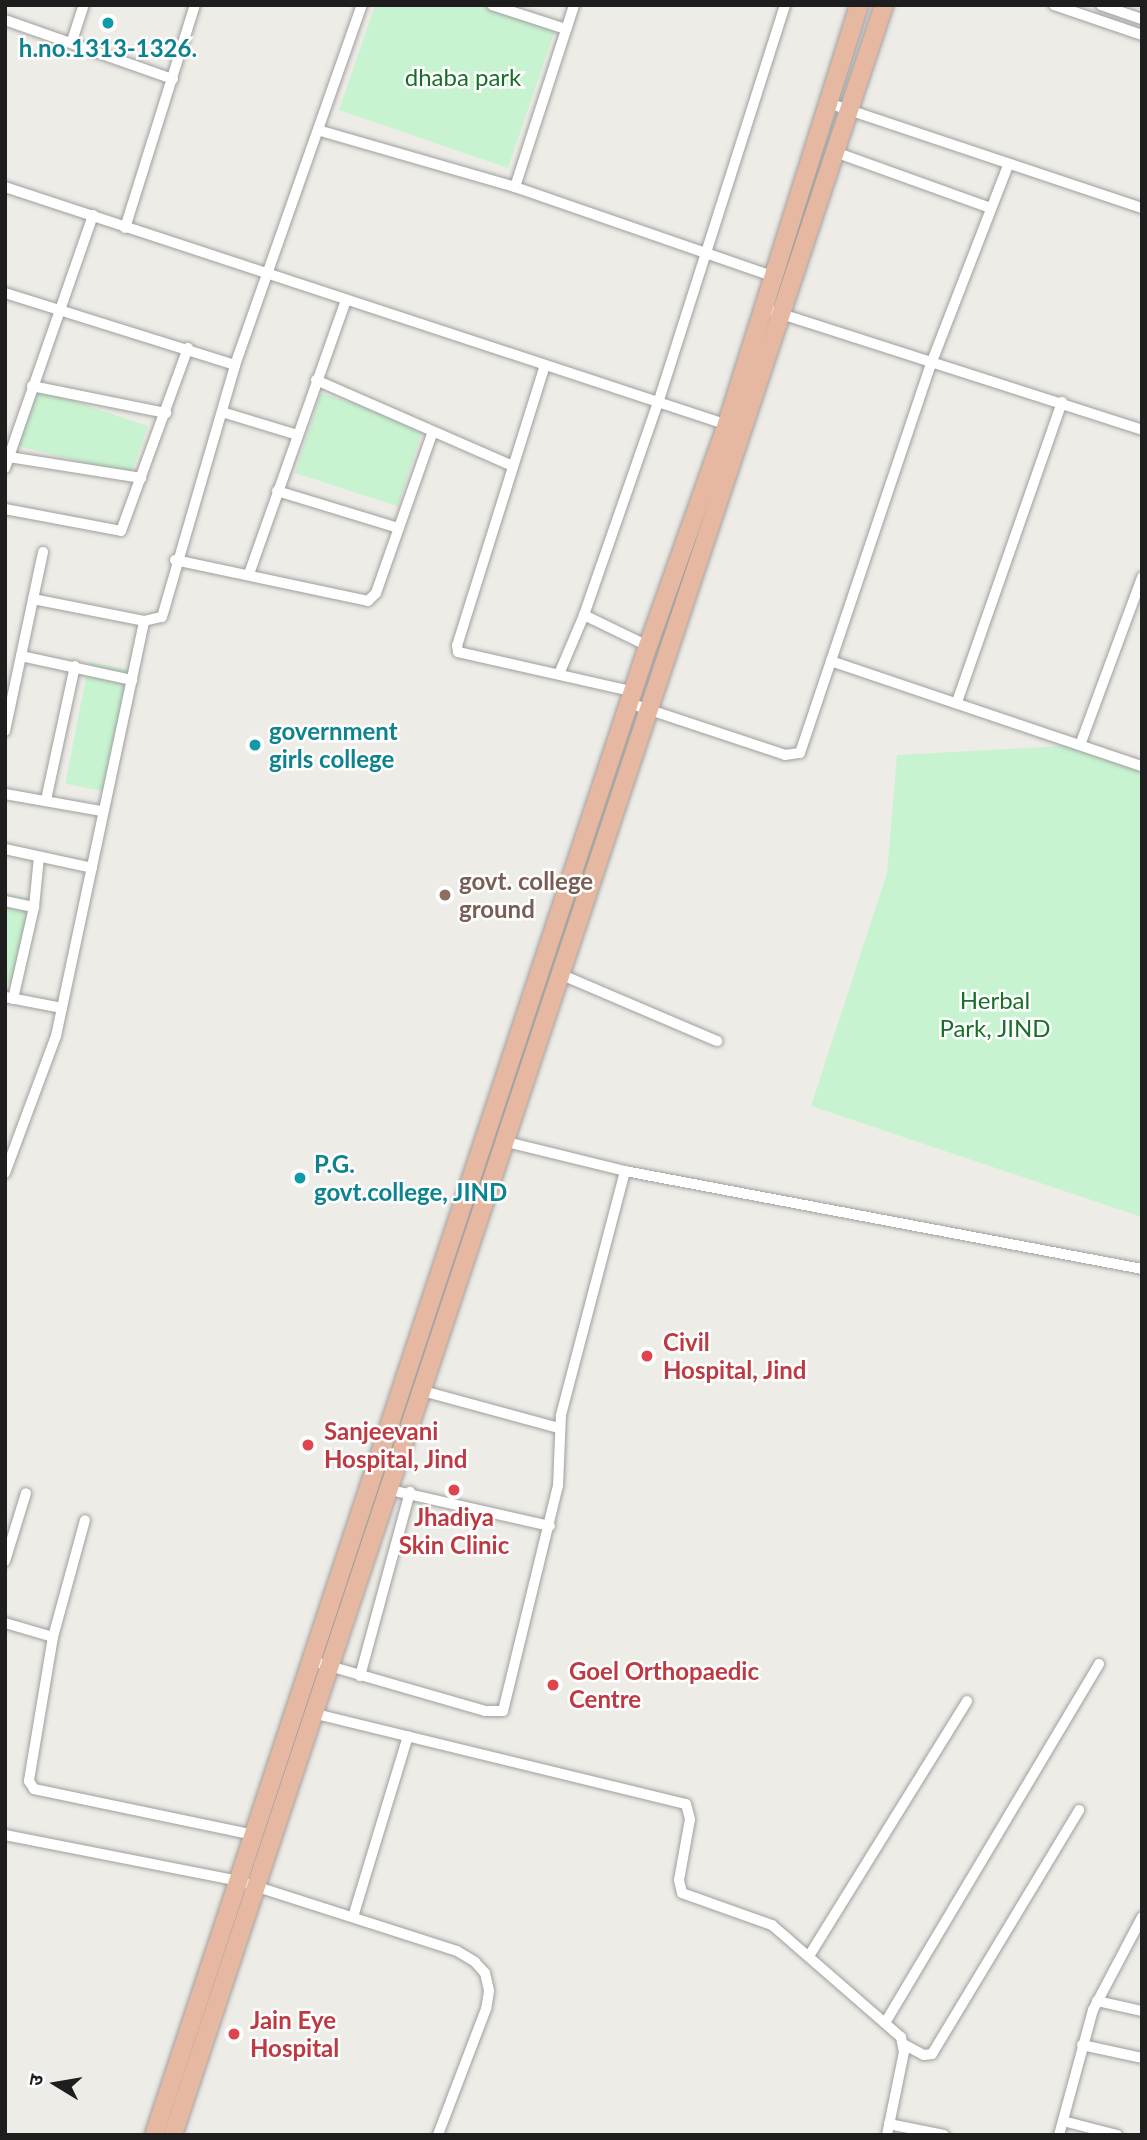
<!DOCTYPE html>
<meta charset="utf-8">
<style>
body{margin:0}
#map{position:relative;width:1147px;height:2140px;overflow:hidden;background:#eeece6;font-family:Lato,"Noto Sans Devanagari",sans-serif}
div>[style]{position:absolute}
.park>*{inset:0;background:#c8f3d0;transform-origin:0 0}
.roads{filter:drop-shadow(0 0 2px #9f9f9f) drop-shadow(0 0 2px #9f9f9f)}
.minor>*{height:10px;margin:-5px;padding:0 5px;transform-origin:5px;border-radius:5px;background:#fff}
.trunk>*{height:18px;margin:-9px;padding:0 9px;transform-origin:9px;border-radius:9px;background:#e6b8a2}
.dots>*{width:19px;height:19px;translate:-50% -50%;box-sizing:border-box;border:4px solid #fff;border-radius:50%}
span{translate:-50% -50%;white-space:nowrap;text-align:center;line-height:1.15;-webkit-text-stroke:5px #fff;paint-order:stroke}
.culture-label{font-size:24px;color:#0d838f;font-weight:700}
.left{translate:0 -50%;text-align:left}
.park-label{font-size:24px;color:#196f2a}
.education-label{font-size:24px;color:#785e54;font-weight:700}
.health-label{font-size:24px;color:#be3a42;font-weight:700}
.frame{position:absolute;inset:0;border:7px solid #1e1e1e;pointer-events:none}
.north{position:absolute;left:21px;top:2049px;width:70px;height:70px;-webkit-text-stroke:5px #fff;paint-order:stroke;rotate:281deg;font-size:19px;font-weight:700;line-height:28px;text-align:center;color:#1e1e1e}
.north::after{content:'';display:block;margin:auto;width:24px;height:32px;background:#1e1e1e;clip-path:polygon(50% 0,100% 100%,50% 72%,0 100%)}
</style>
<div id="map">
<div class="park">
<div style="clip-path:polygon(375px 5px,502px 5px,557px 24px,508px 168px,339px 110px)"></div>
<div style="clip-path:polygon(37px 389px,148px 426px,131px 474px,18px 446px)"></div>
<div style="left:321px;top:393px;width:108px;height:84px;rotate:18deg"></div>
<div style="left:89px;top:662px;width:42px;height:124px;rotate:11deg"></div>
<div style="clip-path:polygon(1080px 745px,1142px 766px,1142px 1217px,811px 1106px,887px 873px,897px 755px)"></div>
<div style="clip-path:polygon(5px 895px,30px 899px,14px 984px,5px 983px)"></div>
</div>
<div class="roads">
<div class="minor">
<div style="left:492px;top:5px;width:78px;rotate:18deg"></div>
<div style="left:1054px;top:5px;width:93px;rotate:18.8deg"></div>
<div style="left:1101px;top:5px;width:43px;rotate:18.9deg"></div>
<div style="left:5px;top:20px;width:178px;rotate:19.4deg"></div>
<div style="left:72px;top:41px;width:38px;rotate:-72deg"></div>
<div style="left:828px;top:103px;width:331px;rotate:18.5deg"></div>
<div style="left:321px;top:131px;width:202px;rotate:16.1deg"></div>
<div style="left:515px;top:187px;width:272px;rotate:19.1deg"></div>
<div style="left:835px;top:152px;width:163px;rotate:19.8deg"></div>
<div style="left:5px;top:187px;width:764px;rotate:18.22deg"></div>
<div style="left:515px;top:187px;width:191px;rotate:-72deg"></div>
<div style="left:125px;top:228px;width:234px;rotate:-72.6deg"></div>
<div style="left:5px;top:293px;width:241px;rotate:17.4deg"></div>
<div style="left:763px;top:308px;width:398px;rotate:17.8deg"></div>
<div style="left:545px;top:365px;width:294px;rotate:107.4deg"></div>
<div style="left:457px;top:645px;width:7px;rotate:82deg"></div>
<div style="left:458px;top:652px;width:181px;rotate:12.7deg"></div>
<div style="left:316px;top:380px;width:215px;rotate:23.6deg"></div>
<div style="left:32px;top:386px;width:137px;rotate:11.4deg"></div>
<div style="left:222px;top:412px;width:78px;rotate:17deg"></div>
<div style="left:9px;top:457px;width:134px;rotate:9deg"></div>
<div style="left:5px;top:468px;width:268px;rotate:-70.8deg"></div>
<div style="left:277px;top:491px;width:127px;rotate:17deg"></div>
<div style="left:5px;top:509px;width:118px;rotate:10.7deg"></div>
<div style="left:121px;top:531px;width:195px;rotate:-69.9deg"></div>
<div style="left:175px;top:560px;width:197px;rotate:12deg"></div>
<div style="left:368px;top:601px;width:11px;rotate:-45deg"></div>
<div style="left:376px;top:593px;width:169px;rotate:-70.6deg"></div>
<div style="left:249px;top:574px;width:291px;rotate:-70.5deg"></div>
<div style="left:33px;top:599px;width:113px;rotate:11.2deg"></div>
<div style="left:144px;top:621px;width:18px;rotate:-13deg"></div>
<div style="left:162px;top:617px;width:262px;rotate:-73.8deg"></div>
<div style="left:235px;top:365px;width:382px;rotate:-70.6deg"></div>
<div style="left:584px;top:615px;width:71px;rotate:25.8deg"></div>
<div style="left:21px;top:656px;width:114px;rotate:12.2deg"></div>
<div style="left:831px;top:661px;width:328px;rotate:18.7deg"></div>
<div style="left:559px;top:674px;width:64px;rotate:-67deg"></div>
<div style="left:584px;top:615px;width:228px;rotate:-70.8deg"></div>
<div style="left:659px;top:400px;width:415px;rotate:-72.3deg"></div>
<div style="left:957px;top:702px;width:318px;rotate:-70.7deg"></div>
<div style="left:632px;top:704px;width:161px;rotate:18.4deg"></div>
<div style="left:785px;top:755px;width:15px;rotate:-8deg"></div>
<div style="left:800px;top:753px;width:410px;rotate:-71.4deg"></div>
<div style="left:931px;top:364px;width:213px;rotate:-68.8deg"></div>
<div style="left:5px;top:731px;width:183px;rotate:-78deg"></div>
<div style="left:1080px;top:745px;width:179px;rotate:-69.7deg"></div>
<div style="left:5px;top:794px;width:97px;rotate:10deg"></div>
<div style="left:46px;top:800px;width:137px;rotate:-77.8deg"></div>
<div style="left:5px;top:849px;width:89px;rotate:12.3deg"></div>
<div style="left:5px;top:901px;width:30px;rotate:12deg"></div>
<div style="left:560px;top:974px;width:171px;rotate:23.1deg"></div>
<div style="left:5px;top:997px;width:58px;rotate:10.9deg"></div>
<div style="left:13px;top:999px;width:94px;rotate:-77.1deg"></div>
<div style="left:34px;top:907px;width:50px;rotate:-84.3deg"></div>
<div style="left:503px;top:1141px;width:126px;rotate:13.8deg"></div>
<div style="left:625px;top:1171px;width:526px;rotate:10.73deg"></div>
<div style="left:5px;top:1173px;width:146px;rotate:-69.6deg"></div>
<div style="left:56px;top:1036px;width:424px;rotate:-78deg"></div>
<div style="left:419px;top:1390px;width:145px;rotate:15.2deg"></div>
<div style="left:386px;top:1489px;width:168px;rotate:12.7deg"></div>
<div style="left:5px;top:1561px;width:71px;rotate:-72.8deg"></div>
<div style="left:5px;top:1623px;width:50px;rotate:16.3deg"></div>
<div style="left:53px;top:1637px;width:121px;rotate:-74.7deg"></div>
<div style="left:53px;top:1637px;width:146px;rotate:99.5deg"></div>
<div style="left:29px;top:1781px;width:9px;rotate:58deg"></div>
<div style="left:34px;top:1789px;width:225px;rotate:11.8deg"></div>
<div style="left:312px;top:1661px;width:180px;rotate:16.1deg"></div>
<div style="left:485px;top:1711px;width:18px"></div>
<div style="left:503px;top:1711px;width:232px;rotate:-76.3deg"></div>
<div style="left:558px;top:1486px;width:71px;rotate:-87.6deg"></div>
<div style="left:561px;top:1415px;width:252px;rotate:-75.3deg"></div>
<div style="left:360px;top:1676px;width:191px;rotate:-74.8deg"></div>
<div style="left:312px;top:1713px;width:385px;rotate:13.7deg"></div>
<div style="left:686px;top:1804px;width:16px;rotate:75deg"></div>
<div style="left:690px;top:1819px;width:62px;rotate:100.2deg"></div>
<div style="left:679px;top:1880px;width:13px;rotate:77deg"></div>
<div style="left:682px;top:1893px;width:96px;rotate:19.6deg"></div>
<div style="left:772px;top:1925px;width:171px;rotate:41deg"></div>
<div style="left:901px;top:2037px;width:15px;rotate:79deg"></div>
<div style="left:904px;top:2052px;width:85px;rotate:101.6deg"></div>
<div style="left:5px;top:1835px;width:238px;rotate:11.1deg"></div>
<div style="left:239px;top:1881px;width:229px;rotate:17.8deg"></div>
<div style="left:457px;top:1951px;width:21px;rotate:31deg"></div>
<div style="left:475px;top:1962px;width:15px;rotate:48deg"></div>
<div style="left:485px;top:1973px;width:18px;rotate:77deg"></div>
<div style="left:489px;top:1991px;width:18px;rotate:99deg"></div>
<div style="left:486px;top:2009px;width:135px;rotate:110.9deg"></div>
<div style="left:353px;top:1917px;width:189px;rotate:-73.1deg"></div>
<div style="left:809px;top:1956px;width:300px;rotate:-58.2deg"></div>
<div style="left:1097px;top:2001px;width:46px;rotate:12.5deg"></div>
<div style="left:885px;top:2023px;width:418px;rotate:-59.2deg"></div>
<div style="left:905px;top:2045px;width:21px;rotate:28deg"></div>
<div style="left:924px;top:2055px;width:8px;rotate:-7deg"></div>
<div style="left:932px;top:2054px;width:285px;rotate:-58.9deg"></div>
<div style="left:1082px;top:2045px;width:61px;rotate:12.2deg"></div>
<div style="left:1063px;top:2121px;width:56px;rotate:14.5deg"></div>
<div style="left:889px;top:2124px;width:56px;rotate:11.3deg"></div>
<div style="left:1059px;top:2135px;width:130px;rotate:-74.8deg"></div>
<div style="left:1093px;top:2010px;width:105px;rotate:-62.2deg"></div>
</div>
<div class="trunk">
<div style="left:154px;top:2135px;width:1569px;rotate:-71.65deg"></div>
<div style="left:648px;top:646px;width:236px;rotate:-70.4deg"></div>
<div style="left:727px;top:424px;width:439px;rotate:-72.5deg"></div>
<div style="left:173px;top:2135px;width:2246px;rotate:-71.54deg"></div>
</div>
</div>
<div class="dots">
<div style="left:108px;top:23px;background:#0f9aa8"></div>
<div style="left:255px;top:745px;background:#0f9aa8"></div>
<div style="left:445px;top:895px;background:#8d6e63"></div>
<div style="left:300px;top:1178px;background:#0f9aa8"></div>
<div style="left:647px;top:1356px;background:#e0444e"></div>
<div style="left:308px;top:1445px;background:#e0444e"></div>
<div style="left:454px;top:1490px;background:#e0444e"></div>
<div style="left:553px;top:1685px;background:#e0444e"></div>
<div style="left:234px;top:2034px;background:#e0444e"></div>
</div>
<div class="culture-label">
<span style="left:108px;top:48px">h.no.1313-1326.</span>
<span class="left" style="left:269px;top:745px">government<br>girls college</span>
<span class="left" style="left:314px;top:1178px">P.G.<br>govt.college, JIND</span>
</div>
<div class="park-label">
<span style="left:463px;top:77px">dhaba park</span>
<span style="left:995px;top:1014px">Herbal<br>Park, JIND</span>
</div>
<div class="education-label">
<span class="left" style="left:459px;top:895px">govt. college<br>ground</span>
</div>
<div class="health-label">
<span class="left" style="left:663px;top:1356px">Civil<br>Hospital, Jind</span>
<span class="left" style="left:324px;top:1445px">Sanjeevani<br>Hospital, Jind</span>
<span style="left:454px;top:1531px">Jhadiya<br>Skin Clinic</span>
<span class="left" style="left:569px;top:1685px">Goel Orthopaedic<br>Centre</span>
<span class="left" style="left:250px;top:2034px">Jain Eye<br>Hospital</span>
</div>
<div class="frame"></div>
<div class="north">उ</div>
</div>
